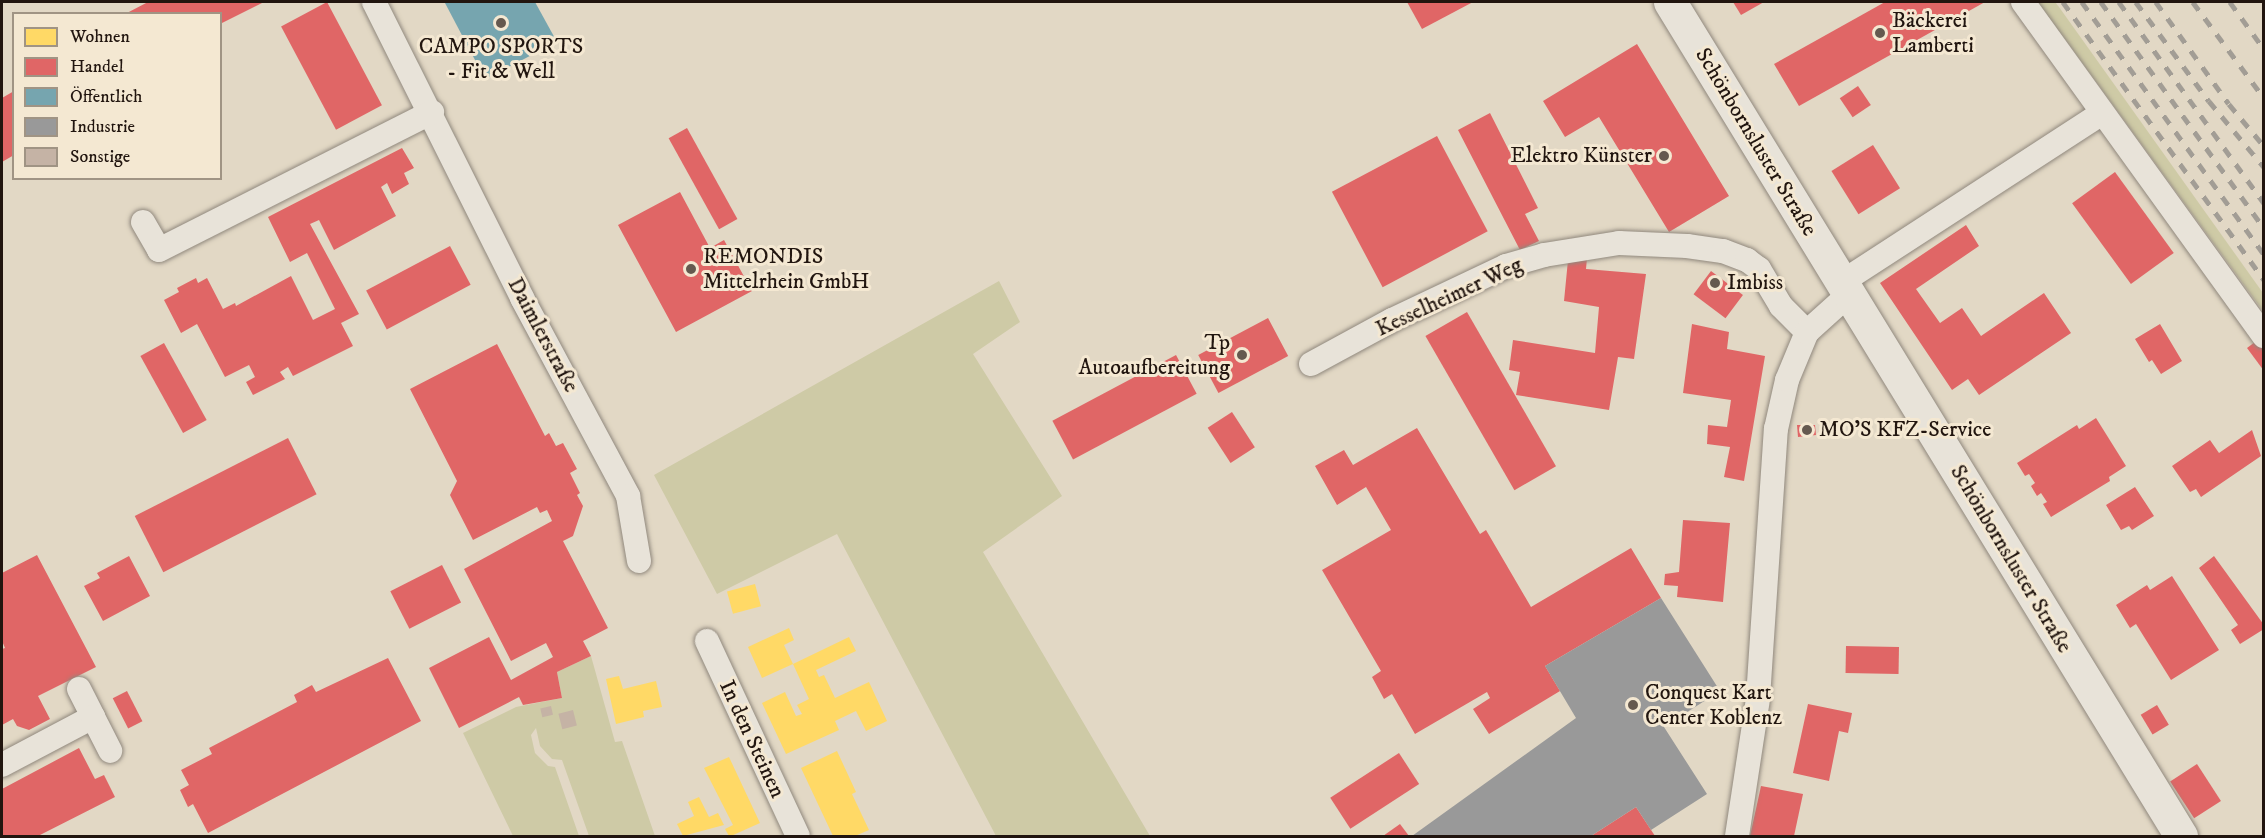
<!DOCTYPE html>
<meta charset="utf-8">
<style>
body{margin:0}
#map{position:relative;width:2265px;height:838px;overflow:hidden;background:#e2d8c5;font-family:"IM FELL DW Pica",serif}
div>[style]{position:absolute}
.green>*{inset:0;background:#cecaa6}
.homes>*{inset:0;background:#ffd966;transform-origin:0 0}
.shops>*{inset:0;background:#e06666;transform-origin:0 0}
.public>*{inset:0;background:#76a5af}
.industry>*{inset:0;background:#999}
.building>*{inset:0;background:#c5b3a5;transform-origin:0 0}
.roads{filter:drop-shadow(0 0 2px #90887d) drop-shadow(0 0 2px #90887d)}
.street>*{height:24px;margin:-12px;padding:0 12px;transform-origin:12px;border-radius:12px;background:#e8e3d9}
.secondary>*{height:33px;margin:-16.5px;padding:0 16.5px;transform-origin:16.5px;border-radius:16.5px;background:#e8e3d9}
.rail>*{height:4.5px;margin-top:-2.25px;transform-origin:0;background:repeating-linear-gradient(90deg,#a29d95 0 10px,transparent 0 20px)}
.dots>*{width:16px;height:16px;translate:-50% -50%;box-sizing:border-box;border:3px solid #f4e8d2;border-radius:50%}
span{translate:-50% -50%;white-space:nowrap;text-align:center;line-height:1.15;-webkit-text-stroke:6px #f4e8d2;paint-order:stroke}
.poi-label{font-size:22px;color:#21150f}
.left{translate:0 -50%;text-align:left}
.right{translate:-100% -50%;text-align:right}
.street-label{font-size:22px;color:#21150f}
.frame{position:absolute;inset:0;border:3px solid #21150f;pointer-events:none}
.legend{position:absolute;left:12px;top:12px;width:210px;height:168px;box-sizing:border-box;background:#f4e8d2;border:2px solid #a09484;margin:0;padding:8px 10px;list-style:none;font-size:18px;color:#21150f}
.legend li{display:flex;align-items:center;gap:12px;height:30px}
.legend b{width:30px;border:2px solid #a09484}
</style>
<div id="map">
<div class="green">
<div style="clip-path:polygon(2038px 2px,2055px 2px,2059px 7px,2263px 293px,2263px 311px)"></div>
<div style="clip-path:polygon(999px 281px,1020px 322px,973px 354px,1062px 496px,983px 552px,1150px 836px,996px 836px,837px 534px,717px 594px,654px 475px)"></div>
<div style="clip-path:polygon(591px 656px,615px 742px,622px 741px,655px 836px,589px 836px,562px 760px,552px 759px,540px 746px,536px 728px,531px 735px,535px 753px,548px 766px,555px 767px,579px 836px,513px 836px,463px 733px,516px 707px,562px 698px,557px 672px)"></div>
</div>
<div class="homes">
<div style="left:755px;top:584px;width:23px;height:29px;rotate:75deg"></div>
<div style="clip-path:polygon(789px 628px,794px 640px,784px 645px,793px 664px,762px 678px,748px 647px)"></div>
<div style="clip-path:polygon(849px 637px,856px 651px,816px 670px,819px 677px,824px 675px,835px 698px,869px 682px,887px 721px,866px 731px,856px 711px,835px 721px,839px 730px,786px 754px,762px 703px,785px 692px,796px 716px,802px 714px,797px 705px,809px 699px,793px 664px)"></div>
<div style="clip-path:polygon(619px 676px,623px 689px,656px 681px,662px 707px,643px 711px,644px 717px,616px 724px,606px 679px)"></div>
<div style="clip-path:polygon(837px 751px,856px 792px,852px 794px,869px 830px,855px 836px,833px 836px,801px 768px)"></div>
<div style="clip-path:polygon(729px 757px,760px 823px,731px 836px,729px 836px,725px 829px,733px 825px,704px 768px)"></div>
<div style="clip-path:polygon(699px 797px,709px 817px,718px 813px,724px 825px,683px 836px,677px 824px,694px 816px,688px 802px)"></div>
</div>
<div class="shops">
<div style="clip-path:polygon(148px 2px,264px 2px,220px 24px,220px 14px,125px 14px)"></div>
<div style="left:327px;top:2px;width:117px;height:52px;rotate:62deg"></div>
<div style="clip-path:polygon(1407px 2px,1473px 2px,1422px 29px)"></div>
<div style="clip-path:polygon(1733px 2px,1764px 2px,1741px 15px)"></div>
<div style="clip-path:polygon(1885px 2px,1985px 2px,1799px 106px,1774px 64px)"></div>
<div style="clip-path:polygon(1637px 44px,1729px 196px,1669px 232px,1599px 117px,1565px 137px,1543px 101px)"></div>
<div style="left:1858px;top:86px;width:23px;height:22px;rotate:56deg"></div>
<div style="clip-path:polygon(14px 91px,14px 155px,2px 162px,2px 98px)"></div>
<div style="clip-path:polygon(1490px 113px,1538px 208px,1525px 214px,1539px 241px,1520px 250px,1458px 130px)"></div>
<div style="left:687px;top:128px;width:104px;height:21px;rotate:61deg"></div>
<div style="left:1437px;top:136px;width:108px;height:119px;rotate:62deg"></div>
<div style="left:1873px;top:145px;width:51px;height:49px;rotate:58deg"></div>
<div style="clip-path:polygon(402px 148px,414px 168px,404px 173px,409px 184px,392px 194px,387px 183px,381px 187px,396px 216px,334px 250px,319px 220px,310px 224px,359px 314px,341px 323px,353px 346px,293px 376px,288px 367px,280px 372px,285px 379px,253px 395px,246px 382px,255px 377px,249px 365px,225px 377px,197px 324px,181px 333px,164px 300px,179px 292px,177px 288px,196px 278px,198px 283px,207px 278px,223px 309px,235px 303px,236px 306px,291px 276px,313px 320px,335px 309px,307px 253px,290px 262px,268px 217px)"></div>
<div style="left:2115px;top:172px;width:100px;height:53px;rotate:54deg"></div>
<div style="clip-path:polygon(680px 192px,710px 248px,724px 240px,752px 291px,676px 332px,618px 225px)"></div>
<div style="clip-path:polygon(1966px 225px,1979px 246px,1916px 289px,1940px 323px,1962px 308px,1981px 336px,2044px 293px,2071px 333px,1979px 395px,1968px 379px,1952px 390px,1880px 283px)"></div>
<div style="left:450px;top:246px;width:44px;height:95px;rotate:62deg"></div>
<div style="clip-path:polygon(1587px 258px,1586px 269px,1646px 274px,1634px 359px,1618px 357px,1609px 410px,1516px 395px,1520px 372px,1509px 370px,1513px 340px,1595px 353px,1599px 307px,1564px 301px,1568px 260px)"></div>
<div style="left:1711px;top:271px;width:40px;height:29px;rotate:37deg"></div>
<div style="left:1467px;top:312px;width:178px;height:48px;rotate:60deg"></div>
<div style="left:1268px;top:318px;width:43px;height:79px;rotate:62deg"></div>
<div style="clip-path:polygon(1692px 324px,1729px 332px,1727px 349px,1765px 356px,1744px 481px,1724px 477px,1730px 447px,1707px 444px,1708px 425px,1727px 427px,1731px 400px,1683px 393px)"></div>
<div style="clip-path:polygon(2160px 324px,2182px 361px,2161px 374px,2152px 360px,2149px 362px,2135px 339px)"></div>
<div style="clip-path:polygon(2259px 339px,2264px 345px,2264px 371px,2247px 348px)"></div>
<div style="left:164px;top:343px;width:88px;height:27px;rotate:61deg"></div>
<div style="clip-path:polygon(497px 344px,545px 436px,549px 433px,556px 446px,563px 443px,577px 469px,570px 473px,580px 493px,577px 495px,583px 506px,573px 536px,563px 541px,608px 628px,583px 641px,591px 656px,557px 672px,562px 698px,523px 705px,519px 697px,459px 728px,429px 668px,489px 637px,511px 680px,553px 657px,546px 643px,511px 661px,464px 569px,552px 521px,547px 510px,540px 513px,537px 507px,473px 540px,450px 495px,457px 481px,410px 389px)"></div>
<div style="left:1176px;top:355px;width:44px;height:140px;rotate:62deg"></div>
<div style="left:1232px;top:412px;width:42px;height:29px;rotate:57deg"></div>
<div style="clip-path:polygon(2096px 418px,2126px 466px,2109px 477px,2110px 481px,2051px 517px,2043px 504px,2047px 502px,2041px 493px,2037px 496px,2031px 486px,2035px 483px,2029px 474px,2025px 476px,2017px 463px,2077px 425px,2079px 429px)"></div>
<div style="clip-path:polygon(1797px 425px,1815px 425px,1816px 435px,1798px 437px)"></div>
<div style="clip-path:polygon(1417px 428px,1480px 534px,1486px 530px,1531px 607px,1631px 548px,1661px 598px,1545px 666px,1560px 691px,1489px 734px,1473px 709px,1490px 698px,1487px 692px,1415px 734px,1392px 694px,1384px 699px,1372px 677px,1381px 671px,1322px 570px,1391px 530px,1366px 487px,1337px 505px,1315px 466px,1344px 450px,1353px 465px)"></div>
<div style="clip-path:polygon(2252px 430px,2261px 456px,2201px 497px,2196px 489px,2190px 492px,2172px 466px,2210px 440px,2219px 453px)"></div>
<div style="left:288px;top:438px;width:63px;height:172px;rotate:63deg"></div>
<div style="clip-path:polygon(2135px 487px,2154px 516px,2132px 530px,2129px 526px,2121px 530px,2106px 505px)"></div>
<div style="clip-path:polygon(1683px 520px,1730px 523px,1723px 602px,1677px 597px,1678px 586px,1664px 585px,1665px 574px,1679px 572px)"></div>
<div style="clip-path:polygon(37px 555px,96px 667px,38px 696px,50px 719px,29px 730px,17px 726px,13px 719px,2px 725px,2px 649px,5px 648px,2px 641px,2px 573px)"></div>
<div style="clip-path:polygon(129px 556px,150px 596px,103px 621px,84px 586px,100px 578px,97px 573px)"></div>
<div style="clip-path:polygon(2214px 556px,2264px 625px,2264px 629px,2240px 644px,2231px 630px,2238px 625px,2199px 568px)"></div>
<div style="left:442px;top:565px;width:42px;height:58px;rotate:63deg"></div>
<div style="clip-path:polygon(2172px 576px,2219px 650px,2171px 680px,2136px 624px,2130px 628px,2116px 605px,2147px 585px,2150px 590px)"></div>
<div style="left:1846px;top:646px;width:53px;height:27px;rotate:1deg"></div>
<div style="clip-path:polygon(388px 658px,421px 721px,208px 833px,193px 804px,188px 807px,180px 790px,189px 785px,181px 770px,212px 754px,209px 748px,297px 702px,294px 695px,312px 685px,316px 692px)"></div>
<div style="left:127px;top:691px;width:34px;height:16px;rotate:63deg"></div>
<div style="clip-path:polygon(1808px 704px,1852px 713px,1848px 733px,1839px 731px,1829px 781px,1793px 773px)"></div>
<div style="left:2157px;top:705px;width:23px;height:19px;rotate:59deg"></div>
<div style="clip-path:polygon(79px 748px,95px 779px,104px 775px,115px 797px,38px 836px,2px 836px,2px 789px)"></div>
<div style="left:1399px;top:753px;width:37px;height:82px;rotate:57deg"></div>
<div style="left:2197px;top:764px;width:44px;height:32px;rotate:57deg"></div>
<div style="clip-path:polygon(1761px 786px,1803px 794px,1794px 836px,1750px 836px)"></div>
<div style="clip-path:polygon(1636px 807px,1655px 836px,1591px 836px)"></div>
<div style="clip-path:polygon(1400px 824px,1409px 836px,1383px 836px)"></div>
</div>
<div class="public">
<div style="clip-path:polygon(448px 2px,535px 2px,557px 42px,485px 79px,445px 3px)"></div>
</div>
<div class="industry">
<div style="clip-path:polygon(1661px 598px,1720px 691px,1664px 727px,1707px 794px,1651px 830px,1636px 807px,1591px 836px,1412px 836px,1576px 718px,1545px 666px)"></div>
</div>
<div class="building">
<div style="left:551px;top:706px;width:9px;height:11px;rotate:77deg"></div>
<div style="left:573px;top:710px;width:16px;height:15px;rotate:76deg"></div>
</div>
<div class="roads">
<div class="street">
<div style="left:374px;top:2px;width:331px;rotate:63.4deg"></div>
<div style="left:522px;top:298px;width:225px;rotate:61.8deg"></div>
<div style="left:628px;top:496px;width:66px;rotate:80.4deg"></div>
<div style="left:2023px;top:2px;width:412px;rotate:54.2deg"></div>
<div style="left:143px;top:222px;width:32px;rotate:60deg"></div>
<div style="left:159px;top:250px;width:306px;rotate:-26.8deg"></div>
<div style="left:1842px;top:282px;width:310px;rotate:-33deg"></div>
<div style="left:1311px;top:364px;width:92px;rotate:-28.5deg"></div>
<div style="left:1392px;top:320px;width:126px;rotate:-25.3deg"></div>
<div style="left:1506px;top:266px;width:40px;rotate:-16deg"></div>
<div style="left:1544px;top:255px;width:76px;rotate:-9.1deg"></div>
<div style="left:1619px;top:243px;width:68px;rotate:2.5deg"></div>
<div style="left:1687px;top:246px;width:36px;rotate:8deg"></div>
<div style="left:1723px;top:251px;width:26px;rotate:21deg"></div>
<div style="left:1747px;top:260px;width:15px;rotate:37deg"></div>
<div style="left:1759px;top:269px;width:43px;rotate:59.3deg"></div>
<div style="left:1781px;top:306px;width:37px;rotate:45deg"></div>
<div style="left:707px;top:641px;width:215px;rotate:65deg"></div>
<div style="left:79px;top:689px;width:31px;rotate:63deg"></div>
<div style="left:2px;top:765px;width:103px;rotate:-27.8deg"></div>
<div style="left:93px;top:717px;width:38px;rotate:63deg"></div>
<div style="left:1737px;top:836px;width:140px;rotate:-81.3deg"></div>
<div style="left:1758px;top:698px;width:270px;rotate:-86.2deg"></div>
<div style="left:1776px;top:429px;width:50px;rotate:-77.3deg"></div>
<div style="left:1787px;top:380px;width:52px;rotate:-67.4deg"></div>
<div style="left:1807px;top:332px;width:57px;rotate:-42.1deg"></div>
</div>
<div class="secondary">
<div style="left:1670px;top:2px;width:978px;rotate:58.5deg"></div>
</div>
</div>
<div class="rail">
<div style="left:2063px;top:2px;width:343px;rotate:54.1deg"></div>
<div style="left:2082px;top:2px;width:311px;rotate:54.2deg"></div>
<div style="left:2101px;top:2px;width:279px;rotate:54.2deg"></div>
<div style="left:2119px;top:2px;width:248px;rotate:54.2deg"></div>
<div style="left:2136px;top:2px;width:123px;rotate:53.6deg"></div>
<div style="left:2209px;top:101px;width:86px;rotate:50.2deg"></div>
<div style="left:2156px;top:2px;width:125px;rotate:54.4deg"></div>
<div style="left:2229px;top:104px;width:55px;rotate:50.2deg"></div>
<div style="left:2193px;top:2px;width:119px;rotate:53.5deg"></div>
<div style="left:2230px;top:2px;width:58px;rotate:54.1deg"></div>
</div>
<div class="dots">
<div style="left:501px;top:23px;background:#65594f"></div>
<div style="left:1880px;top:33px;background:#65594f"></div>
<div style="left:1664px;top:156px;background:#65594f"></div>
<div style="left:691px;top:269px;background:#65594f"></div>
<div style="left:1715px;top:283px;background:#65594f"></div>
<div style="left:1242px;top:355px;background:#65594f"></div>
<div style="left:1807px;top:430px;background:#65594f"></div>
<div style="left:1633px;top:705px;background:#65594f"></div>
</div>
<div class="poi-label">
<span class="left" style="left:1892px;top:33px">Bäckerei<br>Lamberti</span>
<span style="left:501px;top:59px">CAMPO SPORTS<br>- Fit &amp; Well</span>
<span class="right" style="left:1652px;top:156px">Elektro Künster</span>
<span class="left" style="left:703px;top:269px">REMONDIS<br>Mittelrhein GmbH</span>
<span class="left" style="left:1727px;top:283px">Imbiss</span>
<span class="right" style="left:1230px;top:355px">Tp<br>Autoaufbereitung</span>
<span class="left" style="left:1819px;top:430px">MO'S KFZ-Service</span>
<span class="left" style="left:1645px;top:705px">Conquest Kart<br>Center Koblenz</span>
</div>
<div class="street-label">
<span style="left:1756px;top:142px;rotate:59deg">Schönbornsluster Straße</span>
<span style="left:1449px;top:297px;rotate:-25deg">Kesselheimer Weg</span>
<span style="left:543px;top:335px;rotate:62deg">Daimlerstraße</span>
<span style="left:2011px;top:559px;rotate:59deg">Schönbornsluster Straße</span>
<span style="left:752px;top:739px;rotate:65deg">In den Steinen</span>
</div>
<div class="frame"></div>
<ul class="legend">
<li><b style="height:16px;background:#ffd966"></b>Wohnen</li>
<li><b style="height:16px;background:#e06666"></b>Handel</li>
<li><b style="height:16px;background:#76a5af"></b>Öffentlich</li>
<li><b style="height:16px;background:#999"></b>Industrie</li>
<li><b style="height:16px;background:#c5b3a5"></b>Sonstige</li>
</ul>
</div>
